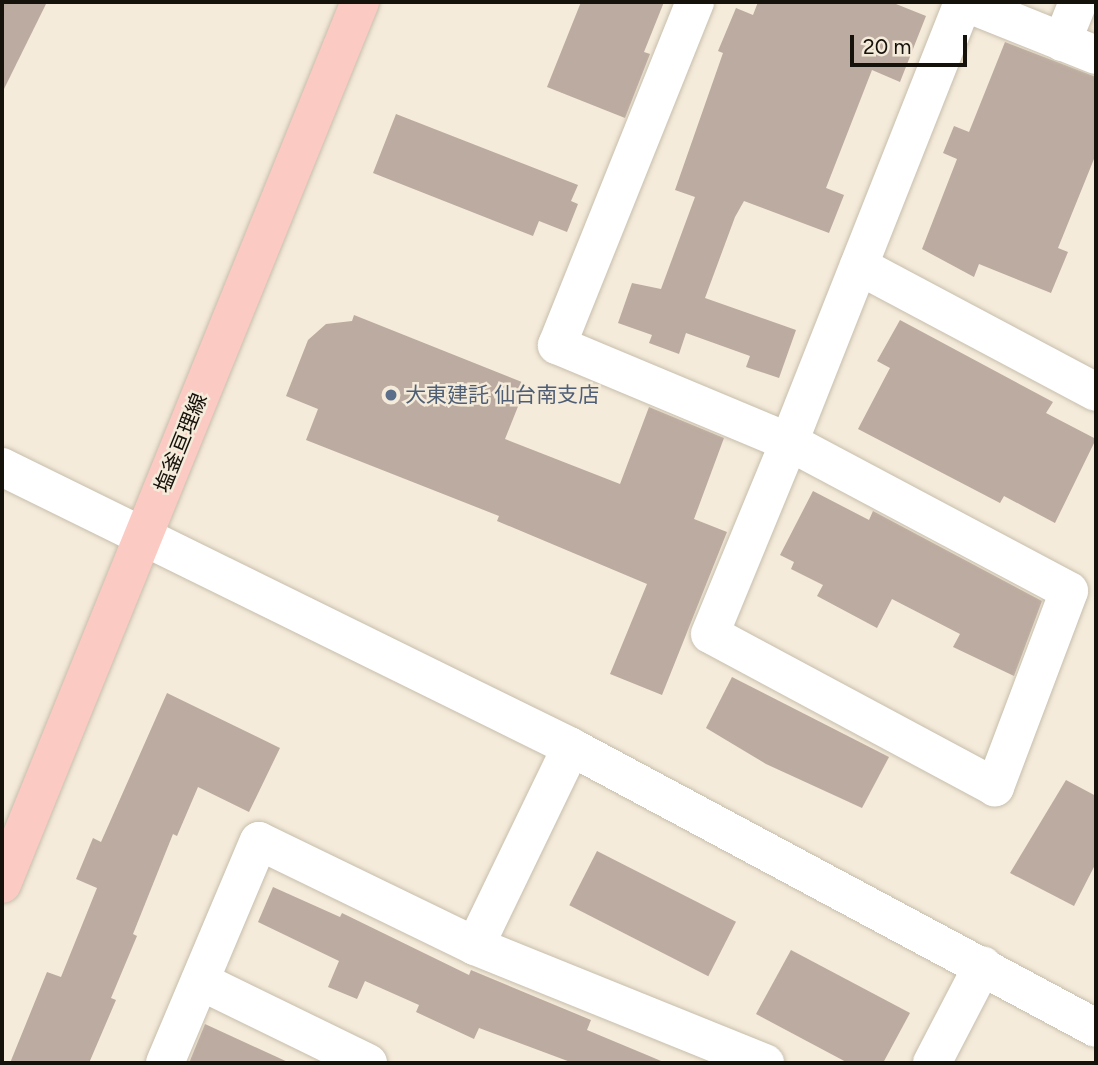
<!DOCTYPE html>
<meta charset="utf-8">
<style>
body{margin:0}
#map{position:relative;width:1098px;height:1065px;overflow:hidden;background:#f5ebda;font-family:Figtree,"Noto Sans JP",sans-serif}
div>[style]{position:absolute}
.building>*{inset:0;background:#bcaba0;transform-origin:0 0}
.roads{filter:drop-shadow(0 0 2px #c7bead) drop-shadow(0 0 2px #c7bead)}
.street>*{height:38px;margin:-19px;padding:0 19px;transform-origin:19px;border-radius:19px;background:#fff}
.secondary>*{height:38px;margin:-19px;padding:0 19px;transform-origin:19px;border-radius:19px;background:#fff}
.primary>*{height:38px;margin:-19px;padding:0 19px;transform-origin:19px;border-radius:19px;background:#fbcac2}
.dots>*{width:19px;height:19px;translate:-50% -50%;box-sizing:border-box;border:4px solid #f5ebda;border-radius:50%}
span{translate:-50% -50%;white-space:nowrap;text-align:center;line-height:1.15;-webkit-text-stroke:5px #f5ebda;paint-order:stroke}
.service-label{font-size:21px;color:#4e5e75}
.left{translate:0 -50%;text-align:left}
.street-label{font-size:21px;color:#15110b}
.frame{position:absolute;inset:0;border:4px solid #15110b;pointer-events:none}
.scale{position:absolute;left:850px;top:35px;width:117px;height:32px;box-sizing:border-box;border:4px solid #15110b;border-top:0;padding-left:9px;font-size:21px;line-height:24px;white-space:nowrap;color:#15110b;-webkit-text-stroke:5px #f5ebda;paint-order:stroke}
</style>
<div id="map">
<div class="building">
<div style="clip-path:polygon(2px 2px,47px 2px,2px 93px)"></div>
<div style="clip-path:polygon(581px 2px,664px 2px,644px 52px,650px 54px,625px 118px,547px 87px)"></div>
<div style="clip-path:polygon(758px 2px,891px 2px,926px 16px,900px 82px,872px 70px,826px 188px,844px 195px,829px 233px,744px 201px,735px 217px,705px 298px,796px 330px,779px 378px,746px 367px,750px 356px,686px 333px,679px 354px,649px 343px,652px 335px,618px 323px,632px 283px,661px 289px,695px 197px,675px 190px,723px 53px,718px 51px,736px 8px,753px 15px)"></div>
<div style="clip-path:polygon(1005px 42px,1096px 77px,1096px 154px,1058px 248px,1068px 252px,1051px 293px,979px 264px,974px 277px,922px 249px,957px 159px,943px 153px,954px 126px,969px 132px)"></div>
<div style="clip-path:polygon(396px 114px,578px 185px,571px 201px,578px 204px,567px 232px,539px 221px,533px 236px,373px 173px)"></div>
<div style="clip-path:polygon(354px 315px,527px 384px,505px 439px,620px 484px,649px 407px,724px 438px,694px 519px,727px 532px,662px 695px,610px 674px,647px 584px,497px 521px,499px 516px,306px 440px,318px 409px,286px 396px,308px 340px,326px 324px,352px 321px)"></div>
<div style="clip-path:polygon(900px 320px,1053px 402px,1046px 413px,1096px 439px,1055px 523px,1004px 496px,1000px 503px,858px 429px,890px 368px,877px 361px)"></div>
<div style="clip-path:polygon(813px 491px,869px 520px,873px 511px,1042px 601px,1014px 676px,953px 647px,960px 634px,892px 599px,877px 628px,817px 596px,823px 585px,791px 569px,794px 562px,780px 555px)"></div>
<div style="clip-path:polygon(732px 677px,889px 757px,862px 808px,766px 764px,706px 728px)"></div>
<div style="clip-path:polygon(167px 693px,280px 748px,249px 812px,198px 787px,177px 836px,173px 834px,133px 934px,137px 936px,111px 998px,116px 1000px,89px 1063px,10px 1063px,47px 972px,61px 977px,97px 888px,76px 879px,93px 838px,101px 842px)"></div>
<div style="clip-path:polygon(1066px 780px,1096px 796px,1096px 863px,1074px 906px,1010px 873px)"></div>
<div style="left:597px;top:851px;width:156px;height:61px;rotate:27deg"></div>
<div style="clip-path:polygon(273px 887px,340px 917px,342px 913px,469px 975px,471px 970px,591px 1020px,587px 1030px,666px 1063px,573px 1063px,479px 1028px,474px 1039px,416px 1012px,419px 1005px,365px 981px,357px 999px,328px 987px,339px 961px,258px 922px)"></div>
<div style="clip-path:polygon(791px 950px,910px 1013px,883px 1063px,848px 1063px,756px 1014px)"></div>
<div style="clip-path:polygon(205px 1024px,290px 1063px,189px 1063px)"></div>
</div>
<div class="roads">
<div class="street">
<div style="left:695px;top:2px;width:370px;rotate:111.9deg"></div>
<div style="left:557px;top:345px;width:251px;rotate:22.7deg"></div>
<div style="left:789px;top:442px;width:317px;rotate:28deg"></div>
<div style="left:1069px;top:591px;width:210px;rotate:110.7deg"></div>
<div style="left:995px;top:787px;width:323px;rotate:-151.8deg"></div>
<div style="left:710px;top:634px;width:208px;rotate:-67.6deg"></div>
<div style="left:789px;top:442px;width:473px;rotate:-68.4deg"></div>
<div style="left:964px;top:2px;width:142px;rotate:21.9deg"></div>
<div style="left:1062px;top:42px;width:43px;rotate:-68.2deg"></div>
<div style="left:859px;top:266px;width:268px;rotate:28deg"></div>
<div style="left:475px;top:946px;width:313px;rotate:22deg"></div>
<div style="left:200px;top:981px;width:187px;rotate:26deg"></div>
<div style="left:165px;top:1063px;width:241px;rotate:-67.1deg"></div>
<div style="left:259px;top:841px;width:240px;rotate:25.9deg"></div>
<div style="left:475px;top:946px;width:221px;rotate:-64.2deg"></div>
<div style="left:932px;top:1063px;width:110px;rotate:-62.5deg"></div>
</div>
<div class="secondary">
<div style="left:2px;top:467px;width:634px;rotate:26.2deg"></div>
<div style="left:571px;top:747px;width:595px;rotate:28.16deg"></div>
</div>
<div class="primary">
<div style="left:2px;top:884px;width:952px;rotate:-67.91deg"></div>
</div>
</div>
<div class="dots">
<div style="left:391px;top:395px;background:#5c6f8a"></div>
</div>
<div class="service-label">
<span class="left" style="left:405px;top:395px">大東建託 仙台南支店</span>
</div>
<div class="street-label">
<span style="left:181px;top:443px;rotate:-68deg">塩釜亘理線</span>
</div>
<div class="frame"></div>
<div class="scale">20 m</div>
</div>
